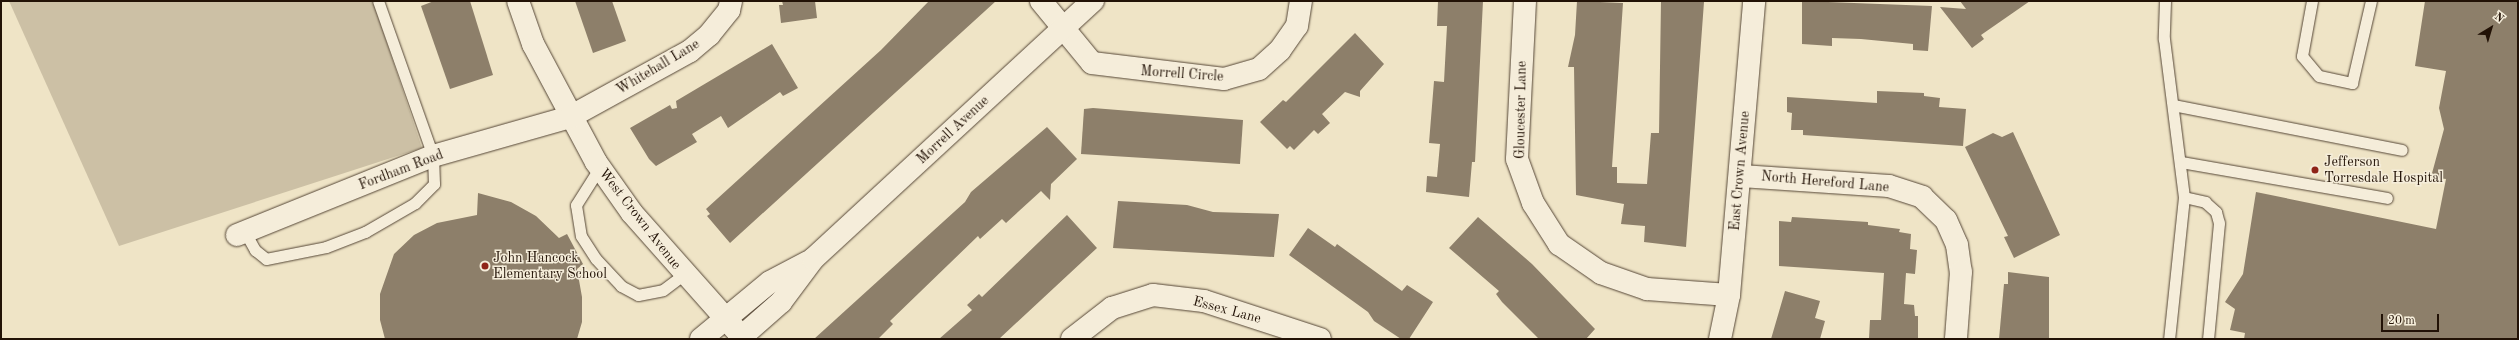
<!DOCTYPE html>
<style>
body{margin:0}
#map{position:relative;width:2519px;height:340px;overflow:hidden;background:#efe4c6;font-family:"Old Standard TT",serif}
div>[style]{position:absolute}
.green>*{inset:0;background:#ccc0a5}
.building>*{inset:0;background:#8d7f6a}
.roads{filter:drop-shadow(0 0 1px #554636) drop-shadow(0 0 1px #554636)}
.lane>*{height:11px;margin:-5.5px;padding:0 5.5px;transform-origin:5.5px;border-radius:5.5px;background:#f5edda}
.street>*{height:22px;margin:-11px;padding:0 11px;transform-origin:11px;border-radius:11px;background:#f5edda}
.secondary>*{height:22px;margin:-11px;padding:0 11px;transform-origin:11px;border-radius:11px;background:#f5edda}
.dots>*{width:11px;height:11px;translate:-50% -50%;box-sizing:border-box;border:2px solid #f5edda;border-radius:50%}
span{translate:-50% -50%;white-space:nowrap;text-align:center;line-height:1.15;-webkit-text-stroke:3px #f5edda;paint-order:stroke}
.street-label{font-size:14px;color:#221206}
.poi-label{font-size:14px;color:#221206}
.left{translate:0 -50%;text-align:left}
.frame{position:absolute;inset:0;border:2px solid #221206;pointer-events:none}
.north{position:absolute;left:2471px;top:8px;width:40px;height:40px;-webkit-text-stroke:3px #f5edda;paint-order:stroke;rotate:38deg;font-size:11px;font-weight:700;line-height:16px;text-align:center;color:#221206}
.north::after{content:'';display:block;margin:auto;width:14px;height:18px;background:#221206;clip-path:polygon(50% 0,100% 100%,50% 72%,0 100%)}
.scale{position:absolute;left:2381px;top:314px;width:58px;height:18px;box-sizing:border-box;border:2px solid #221206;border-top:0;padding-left:5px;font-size:12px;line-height:14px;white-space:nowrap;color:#221206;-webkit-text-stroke:3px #f5edda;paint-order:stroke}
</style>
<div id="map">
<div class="green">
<div style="clip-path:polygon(9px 1px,373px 1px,422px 148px,119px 246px)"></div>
</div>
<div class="building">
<div style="clip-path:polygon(434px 1px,470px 1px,493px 75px,450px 89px,421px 6px)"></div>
<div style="clip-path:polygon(575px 1px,612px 1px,626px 41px,593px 53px)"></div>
<div style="clip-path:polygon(782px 1px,815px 1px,817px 18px,781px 23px,779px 5px,783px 5px)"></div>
<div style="clip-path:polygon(929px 1px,996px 1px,730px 243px,707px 216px,710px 214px,706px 209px,881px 50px)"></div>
<div style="clip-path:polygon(1438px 1px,1483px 1px,1475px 162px,1472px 162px,1469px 197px,1426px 192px,1427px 176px,1437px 177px,1440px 144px,1429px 143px,1434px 81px,1444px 82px,1446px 44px,1447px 26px,1437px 26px)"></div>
<div style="clip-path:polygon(1577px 1px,1623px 3px,1612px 167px,1617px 167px,1617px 183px,1647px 184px,1651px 133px,1659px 133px,1661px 1px,1704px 2px,1686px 247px,1644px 242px,1645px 226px,1621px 224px,1624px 204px,1576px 195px,1574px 67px,1568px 67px,1575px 35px)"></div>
<div style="clip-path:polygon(1802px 1px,1932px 6px,1928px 51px,1913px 50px,1913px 44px,1861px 39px,1832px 38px,1832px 46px,1802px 44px)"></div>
<div style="clip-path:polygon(1960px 1px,2030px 1px,1981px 35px,1984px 39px,1972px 48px,1940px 7px,1966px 9px)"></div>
<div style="clip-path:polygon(2425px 1px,2518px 1px,2518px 339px,2244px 339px,2245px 333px,2230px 330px,2235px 309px,2225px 302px,2243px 274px,2256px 192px,2436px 229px,2446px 179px,2431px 177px,2444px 129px,2439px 108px,2446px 71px,2415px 66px)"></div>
<div style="clip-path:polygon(1355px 33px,1384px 64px,1360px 91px,1360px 97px,1345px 92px,1322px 114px,1330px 123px,1318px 134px,1314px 130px,1294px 150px,1290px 146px,1287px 149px,1260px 122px,1283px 100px,1286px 102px)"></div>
<div style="clip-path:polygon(772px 44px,798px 88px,783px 96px,780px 92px,728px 128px,721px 116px,692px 134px,697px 142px,656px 166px,649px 159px,630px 128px,670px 105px,672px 109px,677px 108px,676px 101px)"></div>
<div style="clip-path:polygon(1877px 91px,1924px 93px,1924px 96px,1940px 98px,1939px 107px,1966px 109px,1963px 146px,1803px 135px,1803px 130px,1791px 130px,1792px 113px,1787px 112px,1787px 97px,1877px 103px)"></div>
<div style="clip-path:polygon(1093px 108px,1243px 120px,1240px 164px,1081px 154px,1084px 109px)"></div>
<div style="clip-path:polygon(1047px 127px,1077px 159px,1051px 184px,1050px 200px,1041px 191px,1006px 223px,1002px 219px,980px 239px,978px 236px,890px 321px,893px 324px,878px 339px,814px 339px,965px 202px,971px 192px)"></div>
<div style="clip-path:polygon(2013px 132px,2060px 235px,2014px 258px,2004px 237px,2008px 236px,1965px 147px,1993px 133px,2002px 137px)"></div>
<div style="clip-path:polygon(478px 193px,511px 202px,536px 216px,559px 238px,567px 234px,583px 264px,577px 269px,582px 297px,582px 322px,577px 339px,385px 339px,380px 320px,380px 294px,394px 254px,414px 235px,437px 223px,477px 215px)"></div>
<div style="clip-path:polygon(1118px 201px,1187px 205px,1213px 212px,1279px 214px,1274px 257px,1113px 248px)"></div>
<div style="clip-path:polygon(1067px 215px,1097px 248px,999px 339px,939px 339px,972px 310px,967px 305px,979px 294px,982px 297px)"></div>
<div style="clip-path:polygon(1478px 217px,1532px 264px,1595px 329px,1586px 339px,1539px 339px,1502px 302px,1496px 294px,1499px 291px,1449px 248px)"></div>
<div style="clip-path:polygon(1792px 217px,1868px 222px,1868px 225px,1900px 229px,1899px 232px,1911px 234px,1910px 249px,1917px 250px,1915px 274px,1906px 273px,1904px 304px,1914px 305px,1915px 316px,1918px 316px,1918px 339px,1869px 339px,1870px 320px,1881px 320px,1884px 273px,1779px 266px,1779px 221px,1791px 222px)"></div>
<div style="clip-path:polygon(1308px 228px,1335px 247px,1337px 244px,1402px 291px,1407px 285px,1433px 302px,1409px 339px,1401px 339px,1374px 321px,1368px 312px,1289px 255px)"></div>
<div style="clip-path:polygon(2008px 272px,2049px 277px,2049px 339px,1999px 339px,2004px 284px,2008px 284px)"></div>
<div style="clip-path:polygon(1785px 291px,1820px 301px,1815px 318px,1825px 321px,1820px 339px,1771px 339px)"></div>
</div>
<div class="roads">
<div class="lane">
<div style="left:2165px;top:1px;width:38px;rotate:92deg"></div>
<div style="left:2164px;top:39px;width:159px;rotate:82.8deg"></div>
<div style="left:2184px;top:197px;width:143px;rotate:96deg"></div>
<div style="left:2312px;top:1px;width:56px;rotate:100.3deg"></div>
<div style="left:2302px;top:56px;width:26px;rotate:50deg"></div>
<div style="left:2319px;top:76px;width:34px;rotate:12deg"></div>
<div style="left:2352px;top:83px;width:84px;rotate:-77deg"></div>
<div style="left:2173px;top:105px;width:233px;rotate:11.1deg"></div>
<div style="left:2181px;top:162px;width:209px;rotate:9.9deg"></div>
<div style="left:600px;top:167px;width:45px;rotate:122.3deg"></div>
<div style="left:576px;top:205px;width:31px;rotate:81deg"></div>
<div style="left:581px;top:236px;width:27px;rotate:57deg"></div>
<div style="left:596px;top:259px;width:37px;rotate:47deg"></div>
<div style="left:621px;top:286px;width:19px;rotate:28deg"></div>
<div style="left:638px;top:295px;width:25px;rotate:-11deg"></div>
<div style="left:663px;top:290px;width:26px;rotate:-37deg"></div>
<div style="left:2184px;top:197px;width:22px;rotate:13deg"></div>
<div style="left:2205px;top:202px;width:15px;rotate:42deg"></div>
<div style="left:2216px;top:212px;width:11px;rotate:75deg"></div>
<div style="left:2219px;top:223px;width:117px;rotate:95.4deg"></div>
<div style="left:245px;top:232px;width:21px;rotate:61deg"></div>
<div style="left:255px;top:250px;width:14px;rotate:39deg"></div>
<div style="left:266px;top:259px;width:61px;rotate:-11.3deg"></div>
<div style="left:326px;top:247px;width:42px;rotate:-21deg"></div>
<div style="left:365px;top:232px;width:58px;rotate:-30.1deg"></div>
<div style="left:415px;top:203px;width:27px;rotate:-45deg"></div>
<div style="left:434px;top:184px;width:28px;rotate:-92deg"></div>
<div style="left:433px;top:156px;width:164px;rotate:-109.5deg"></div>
</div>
<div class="street">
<div style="left:518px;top:1px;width:46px;rotate:70.8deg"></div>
<div style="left:533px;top:44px;width:134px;rotate:61.9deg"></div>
<div style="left:596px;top:162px;width:62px;rotate:54.8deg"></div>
<div style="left:632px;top:213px;width:169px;rotate:48.4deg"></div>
<div style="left:1041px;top:1px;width:80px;rotate:50.6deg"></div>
<div style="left:1092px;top:63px;width:133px;rotate:6.9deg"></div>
<div style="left:1224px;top:79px;width:36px;rotate:-16deg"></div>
<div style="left:1259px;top:69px;width:28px;rotate:-42deg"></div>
<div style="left:1280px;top:50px;width:29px;rotate:-55deg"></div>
<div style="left:1297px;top:26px;width:25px;rotate:-81deg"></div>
<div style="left:1525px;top:1px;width:158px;rotate:92.9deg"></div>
<div style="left:1517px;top:159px;width:47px;rotate:70deg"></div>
<div style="left:1533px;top:203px;width:49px;rotate:57.6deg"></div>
<div style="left:1559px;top:244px;width:51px;rotate:34.6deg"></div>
<div style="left:1601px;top:273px;width:49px;rotate:19.2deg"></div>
<div style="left:1647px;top:289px;width:82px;rotate:4.2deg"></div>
<div style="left:1741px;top:176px;width:148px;rotate:3.9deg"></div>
<div style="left:1889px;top:186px;width:35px;rotate:18deg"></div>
<div style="left:1922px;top:197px;width:33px;rotate:44deg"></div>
<div style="left:1946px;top:220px;width:27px;rotate:66deg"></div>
<div style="left:1957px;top:245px;width:27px;rotate:82deg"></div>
<div style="left:1961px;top:272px;width:67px;rotate:94.3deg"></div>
<div style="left:237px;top:235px;width:211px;rotate:-22deg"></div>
<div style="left:433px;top:156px;width:142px;rotate:-15.9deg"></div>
<div style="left:570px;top:117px;width:137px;rotate:-28.8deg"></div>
<div style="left:690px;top:51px;width:25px;rotate:-40deg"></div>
<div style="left:709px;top:35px;width:32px;rotate:-51deg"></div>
<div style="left:729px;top:10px;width:9px;rotate:-77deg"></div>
<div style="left:1072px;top:339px;width:51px;rotate:-37.8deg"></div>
<div style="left:1112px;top:308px;width:43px;rotate:-17.6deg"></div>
<div style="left:1153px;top:295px;width:51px;rotate:6.7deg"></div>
<div style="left:1204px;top:301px;width:122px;rotate:18.1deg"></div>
<div style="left:1720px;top:339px;width:45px;rotate:-78.4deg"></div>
<div style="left:1729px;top:295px;width:295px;rotate:-85.1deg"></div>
</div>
<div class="secondary">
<div style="left:701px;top:339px;width:89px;rotate:-39.6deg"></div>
<div style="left:770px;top:282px;width:43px;rotate:-27.8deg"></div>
<div style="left:739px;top:339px;width:56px;rotate:-41.4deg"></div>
<div style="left:781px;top:302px;width:54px;rotate:-53.3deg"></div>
<div style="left:813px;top:259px;width:381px;rotate:-42.7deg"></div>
</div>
</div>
<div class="dots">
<div style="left:2315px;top:170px;background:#8f2418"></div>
<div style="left:485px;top:266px;background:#8f2418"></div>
</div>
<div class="street-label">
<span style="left:658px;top:67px;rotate:-31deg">Whitehall Lane</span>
<span style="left:1182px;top:74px;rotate:4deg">Morrell Circle</span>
<span style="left:1521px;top:110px;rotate:-89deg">Gloucester Lane</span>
<span style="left:953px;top:130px;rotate:-43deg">Morrell Avenue</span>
<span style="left:401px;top:170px;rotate:-21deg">Fordham Road</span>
<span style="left:1740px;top:171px;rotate:-85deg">East Crown Avenue</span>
<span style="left:1825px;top:182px;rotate:5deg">North Hereford Lane</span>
<span style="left:640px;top:219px;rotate:52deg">West Crown Avenue</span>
<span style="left:1227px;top:310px;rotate:15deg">Essex Lane</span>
</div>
<div class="poi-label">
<span class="left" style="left:2324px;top:170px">Jefferson<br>Torresdale Hospital</span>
<span class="left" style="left:493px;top:266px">John Hancock<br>Elementary School</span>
</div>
<div class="frame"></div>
<div class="north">N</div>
<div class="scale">20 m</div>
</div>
